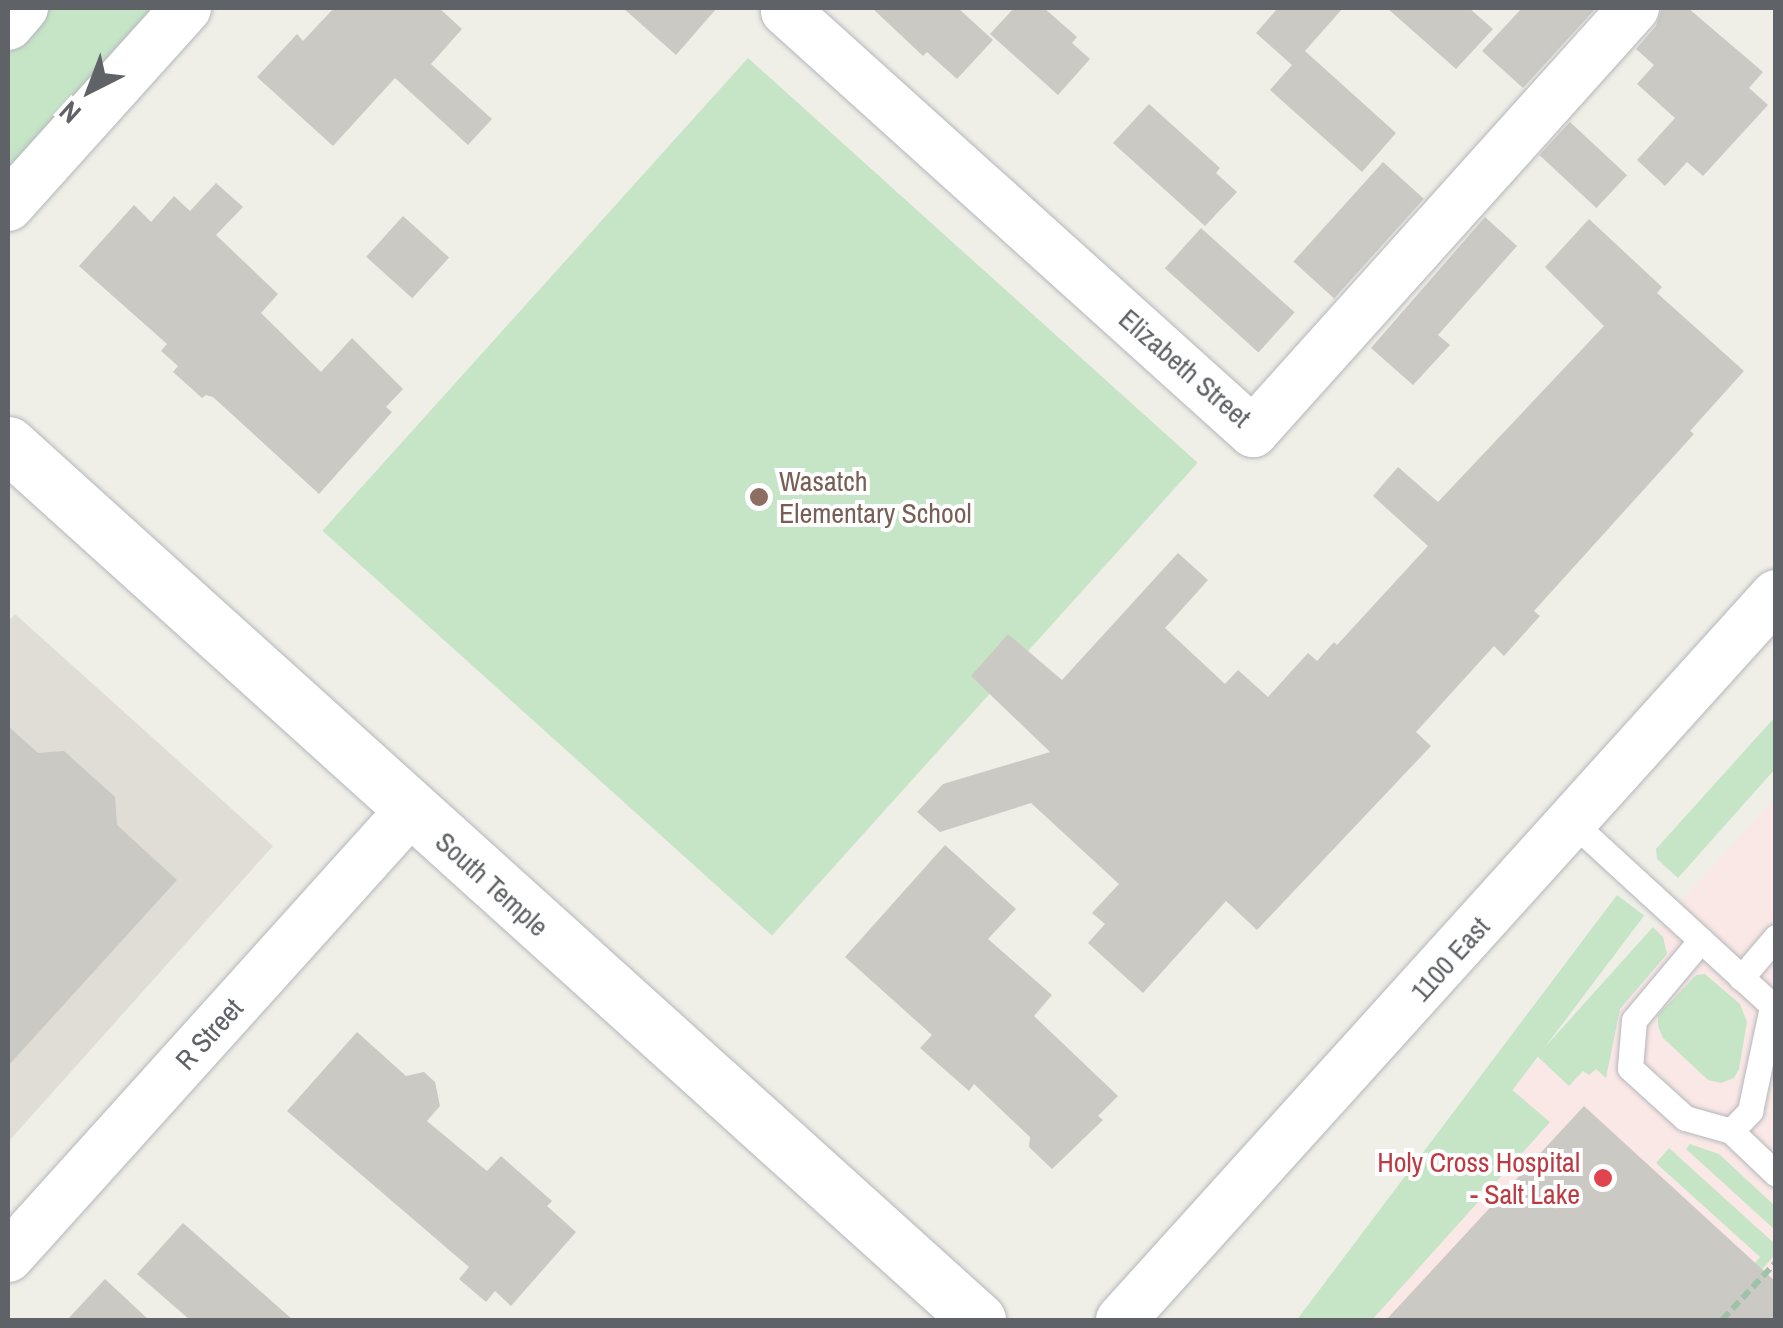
<!DOCTYPE html>
<style>
body{margin:0}
#map{position:relative;width:1783px;height:1328px;overflow:hidden;background:#efeee7;font-family:"Archivo Narrow",sans-serif}
div>[style]{position:absolute}
.education>*{inset:0;background:#dfddd5}
.medical>*{inset:0;background:#fae8e6}
.green>*{inset:0;background:#c6e5c7;transform-origin:0 0}
.building>*{inset:0;background:#cbc9c4;transform-origin:0 0}
.path>*{height:6px;margin-top:-3px;transform-origin:0;background:repeating-linear-gradient(90deg,#9ec3a9 0 10px,transparent 0 15px)}
.roads{filter:drop-shadow(0 0 2px #b4b7bb) drop-shadow(0 0 2px #b4b7bb)}
.lane>*{height:25px;margin:-12.5px;padding:0 12.5px;transform-origin:12.5px;border-radius:12.5px;background:#fff}
.street>*{height:50px;margin:-25px;padding:0 25px;transform-origin:25px;border-radius:25px;background:#fff}
.secondary>*{height:55px;margin:-27.5px;padding:0 27.5px;transform-origin:27.5px;border-radius:27.5px;background:#fff}
.dots>*{width:28px;height:28px;translate:-50% -50%;box-sizing:border-box;border:5px solid #fff;border-radius:50%}
span{translate:-50% -50%;white-space:nowrap;text-align:center;line-height:1.15;-webkit-text-stroke:8px #fff;paint-order:stroke}
.street-label{font-size:28px;color:#5f6266}
.education-label{font-size:28px;color:#785e54}
.left{translate:0 -50%;text-align:left}
.health-label{font-size:28px;color:#be3a42}
.right{translate:-100% -50%;text-align:right}
.frame{position:absolute;inset:0;border:10px solid #5f6266;pointer-events:none}
.north{position:absolute;left:40px;top:40px;width:100px;height:100px;-webkit-text-stroke:8px #fff;paint-order:stroke;rotate:222deg;font-size:28px;font-weight:700;line-height:40px;text-align:center;color:#5f6266}
.north::after{content:'';display:block;margin:auto;width:35px;height:45px;background:#5f6266;clip-path:polygon(50% 0,100% 100%,50% 72%,0 100%)}
</style>
<div id="map">
<div class="education">
<div style="clip-path:polygon(15px 614px,273px 846px,8px 1142px,8px 622px)"></div>
</div>
<div class="medical">
<div style="clip-path:polygon(1775px 798px,1775px 1320px,1301px 1320px,1561px 1035px)"></div>
</div>
<div class="green">
<div style="clip-path:polygon(49px 8px,168px 8px,8px 185px,8px 54px)"></div>
<div style="left:748px;top:58px;width:605px;height:636px;rotate:42deg"></div>
<div style="clip-path:polygon(1775px 717px,1775px 769px,1678px 878px,1657px 859px,1656px 849px)"></div>
<div style="left:1617px;top:895px;width:34px;height:571px;rotate:37deg"></div>
<div style="clip-path:polygon(1653px 927px,1663px 937px,1667px 954px,1620px 1009px,1606px 1078px,1596px 1069px,1589px 1075px,1583px 1071px,1569px 1086px,1537px 1056px)"></div>
<div style="clip-path:polygon(1705px 974px,1740px 1004px,1747px 1022px,1739px 1069px,1734px 1078px,1721px 1083px,1708px 1080px,1663px 1038px,1658px 1026px,1658px 1015px,1696px 975px)"></div>
<div style="clip-path:polygon(1510px 1088px,1550px 1122px,1372px 1320px,1303px 1320px)"></div>
<div style="clip-path:polygon(1690px 1144px,1719px 1154px,1775px 1206px,1775px 1230px,1686px 1149px)"></div>
<div style="clip-path:polygon(1669px 1148px,1775px 1244px,1775px 1255px,1716px 1320px,1704px 1320px,1760px 1257px,1656px 1163px)"></div>
</div>
<div class="building">
<div style="clip-path:polygon(334px 8px,439px 8px,462px 29px,431px 64px,492px 119px,468px 145px,395px 78px,333px 146px,257px 77px,297px 34px,303px 41px)"></div>
<div style="clip-path:polygon(623px 8px,717px 8px,676px 55px)"></div>
<div style="clip-path:polygon(872px 8px,958px 8px,993px 40px,957px 79px,927px 52px,923px 56px)"></div>
<div style="clip-path:polygon(1014px 8px,1044px 8px,1077px 37px,1072px 43px,1090px 59px,1058px 95px,990px 34px)"></div>
<div style="clip-path:polygon(1278px 8px,1343px 8px,1305px 51px,1396px 133px,1362px 172px,1270px 90px,1292px 65px,1256px 33px)"></div>
<div style="clip-path:polygon(1387px 8px,1469px 8px,1493px 29px,1456px 69px)"></div>
<div style="clip-path:polygon(1522px 8px,1596px 8px,1523px 88px,1482px 51px)"></div>
<div style="clip-path:polygon(1662px 8px,1688px 8px,1763px 72px,1749px 88px,1768px 105px,1703px 176px,1687px 162px,1665px 186px,1637px 160px,1675px 118px,1637px 84px,1654px 65px,1636px 49px,1656px 26px)"></div>
<div style="clip-path:polygon(1149px 104px,1220px 168px,1216px 173px,1237px 192px,1205px 226px,1113px 143px)"></div>
<div style="left:1570px;top:122px;width:78px;height:45px;rotate:43deg"></div>
<div style="left:1383px;top:162px;width:55px;height:134px;rotate:42deg"></div>
<div style="clip-path:polygon(216px 183px,243px 207px,216px 235px,278px 294px,261px 313px,321px 372px,352px 338px,403px 389px,386px 407px,392px 412px,319px 494px,213px 397px,206px 395px,202px 398px,173px 372px,178px 366px,161px 351px,167px 344px,79px 266px,134px 205px,151px 222px,174px 196px,190px 211px)"></div>
<div style="left:403px;top:216px;width:62px;height:55px;rotate:42deg"></div>
<div style="clip-path:polygon(1485px 217px,1517px 246px,1438px 335px,1450px 345px,1413px 385px,1371px 348px)"></div>
<div style="clip-path:polygon(1589px 219px,1662px 287px,1657px 293px,1744px 371px,1690px 431px,1694px 434px,1534px 611px,1540px 616px,1504px 656px,1494px 646px,1416px 732px,1431px 746px,1257px 930px,1226px 901px,1143px 993px,1088px 943px,1105px 924px,1092px 913px,1119px 884px,1031px 803px,940px 832px,917px 812px,943px 784px,1050px 752px,971px 676px,1008px 634px,1062px 680px,1178px 553px,1208px 580px,1165px 628px,1225px 684px,1238px 670px,1268px 697px,1308px 653px,1317px 661px,1334px 642px,1337px 645px,1428px 546px,1373px 496px,1398px 467px,1438px 502px,1604px 326px,1545px 267px)"></div>
<div style="left:1201px;top:228px;width:126px;height:54px;rotate:42deg"></div>
<div style="clip-path:polygon(8px 726px,38px 753px,64px 751px,115px 797px,117px 825px,177px 880px,8px 1066px)"></div>
<div style="clip-path:polygon(945px 845px,1016px 909px,988px 939px,1052px 995px,1034px 1016px,1118px 1096px,1098px 1116px,1103px 1120px,1052px 1169px,1029px 1147px,1030px 1137px,974px 1084px,969px 1091px,920px 1048px,932px 1035px,845px 957px)"></div>
<div style="clip-path:polygon(357px 1032px,406px 1076px,424px 1072px,435px 1082px,440px 1106px,427px 1121px,487px 1171px,501px 1156px,552px 1201px,547px 1206px,576px 1232px,511px 1306px,495px 1291px,486px 1302px,459px 1279px,469px 1267px,287px 1111px)"></div>
<div style="clip-path:polygon(1584px 1106px,1776px 1282px,1776px 1320px,1386px 1320px)"></div>
<div style="clip-path:polygon(183px 1223px,293px 1320px,190px 1320px,137px 1274px)"></div>
<div style="clip-path:polygon(105px 1279px,149px 1320px,67px 1320px)"></div>
</div>
<div class="path">
<div style="left:1722px;top:1320px;width:79px;rotate:-47deg"></div>
</div>
<div class="roads">
<div class="lane">
<div style="left:1572px;top:822px;width:277px;rotate:42.5deg"></div>
<div style="left:1701px;top:940px;width:104px;rotate:129.9deg"></div>
<div style="left:1634px;top:1020px;width:48px;rotate:94.8deg"></div>
<div style="left:1630px;top:1068px;width:74px;rotate:42.3deg"></div>
<div style="left:1685px;top:1118px;width:48px;rotate:15.8deg"></div>
<div style="left:1731px;top:1131px;width:28px;rotate:-46deg"></div>
<div style="left:1750px;top:1111px;width:106px;rotate:-78.1deg"></div>
<div style="left:1741px;top:978px;width:54px;rotate:-49.5deg"></div>
<div style="left:1731px;top:1131px;width:62px;rotate:43.7deg"></div>
</div>
<div class="street">
<div style="left:789px;top:8px;width:4px;rotate:135deg"></div>
<div style="left:786px;top:11px;width:629px;rotate:42.03deg"></div>
<div style="left:1253px;top:432px;width:570px;rotate:-48.06deg"></div>
<div style="left:8px;top:25px;width:23px;rotate:-49deg"></div>
<div style="left:8px;top:206px;width:266px;rotate:-48deg"></div>
<div style="left:8px;top:1257px;width:600px;rotate:-47.97deg"></div>
<div style="left:1121px;top:1320px;width:977px;rotate:-47.9deg"></div>
</div>
<div class="secondary">
<div style="left:8px;top:444px;width:1307px;rotate:42.08deg"></div>
</div>
</div>
<div class="dots">
<div style="left:759px;top:497px;background:#8d6e63"></div>
<div style="left:1603px;top:1178px;background:#e0444e"></div>
</div>
<div class="street-label">
<span style="left:1185px;top:368px;rotate:41deg">Elizabeth Street</span>
<span style="left:492px;top:884px;rotate:42deg">South Temple</span>
<span style="left:1450px;top:959px;rotate:-48deg">1100 East</span>
<span style="left:209px;top:1034px;rotate:-48deg">R Street</span>
</div>
<div class="education-label">
<span class="left" style="left:779px;top:497px">Wasatch<br>Elementary School</span>
</div>
<div class="health-label">
<span class="right" style="left:1580px;top:1178px">Holy Cross Hospital<br>- Salt Lake</span>
</div>
<div class="frame"></div>
<div class="north">N</div>
</div>
